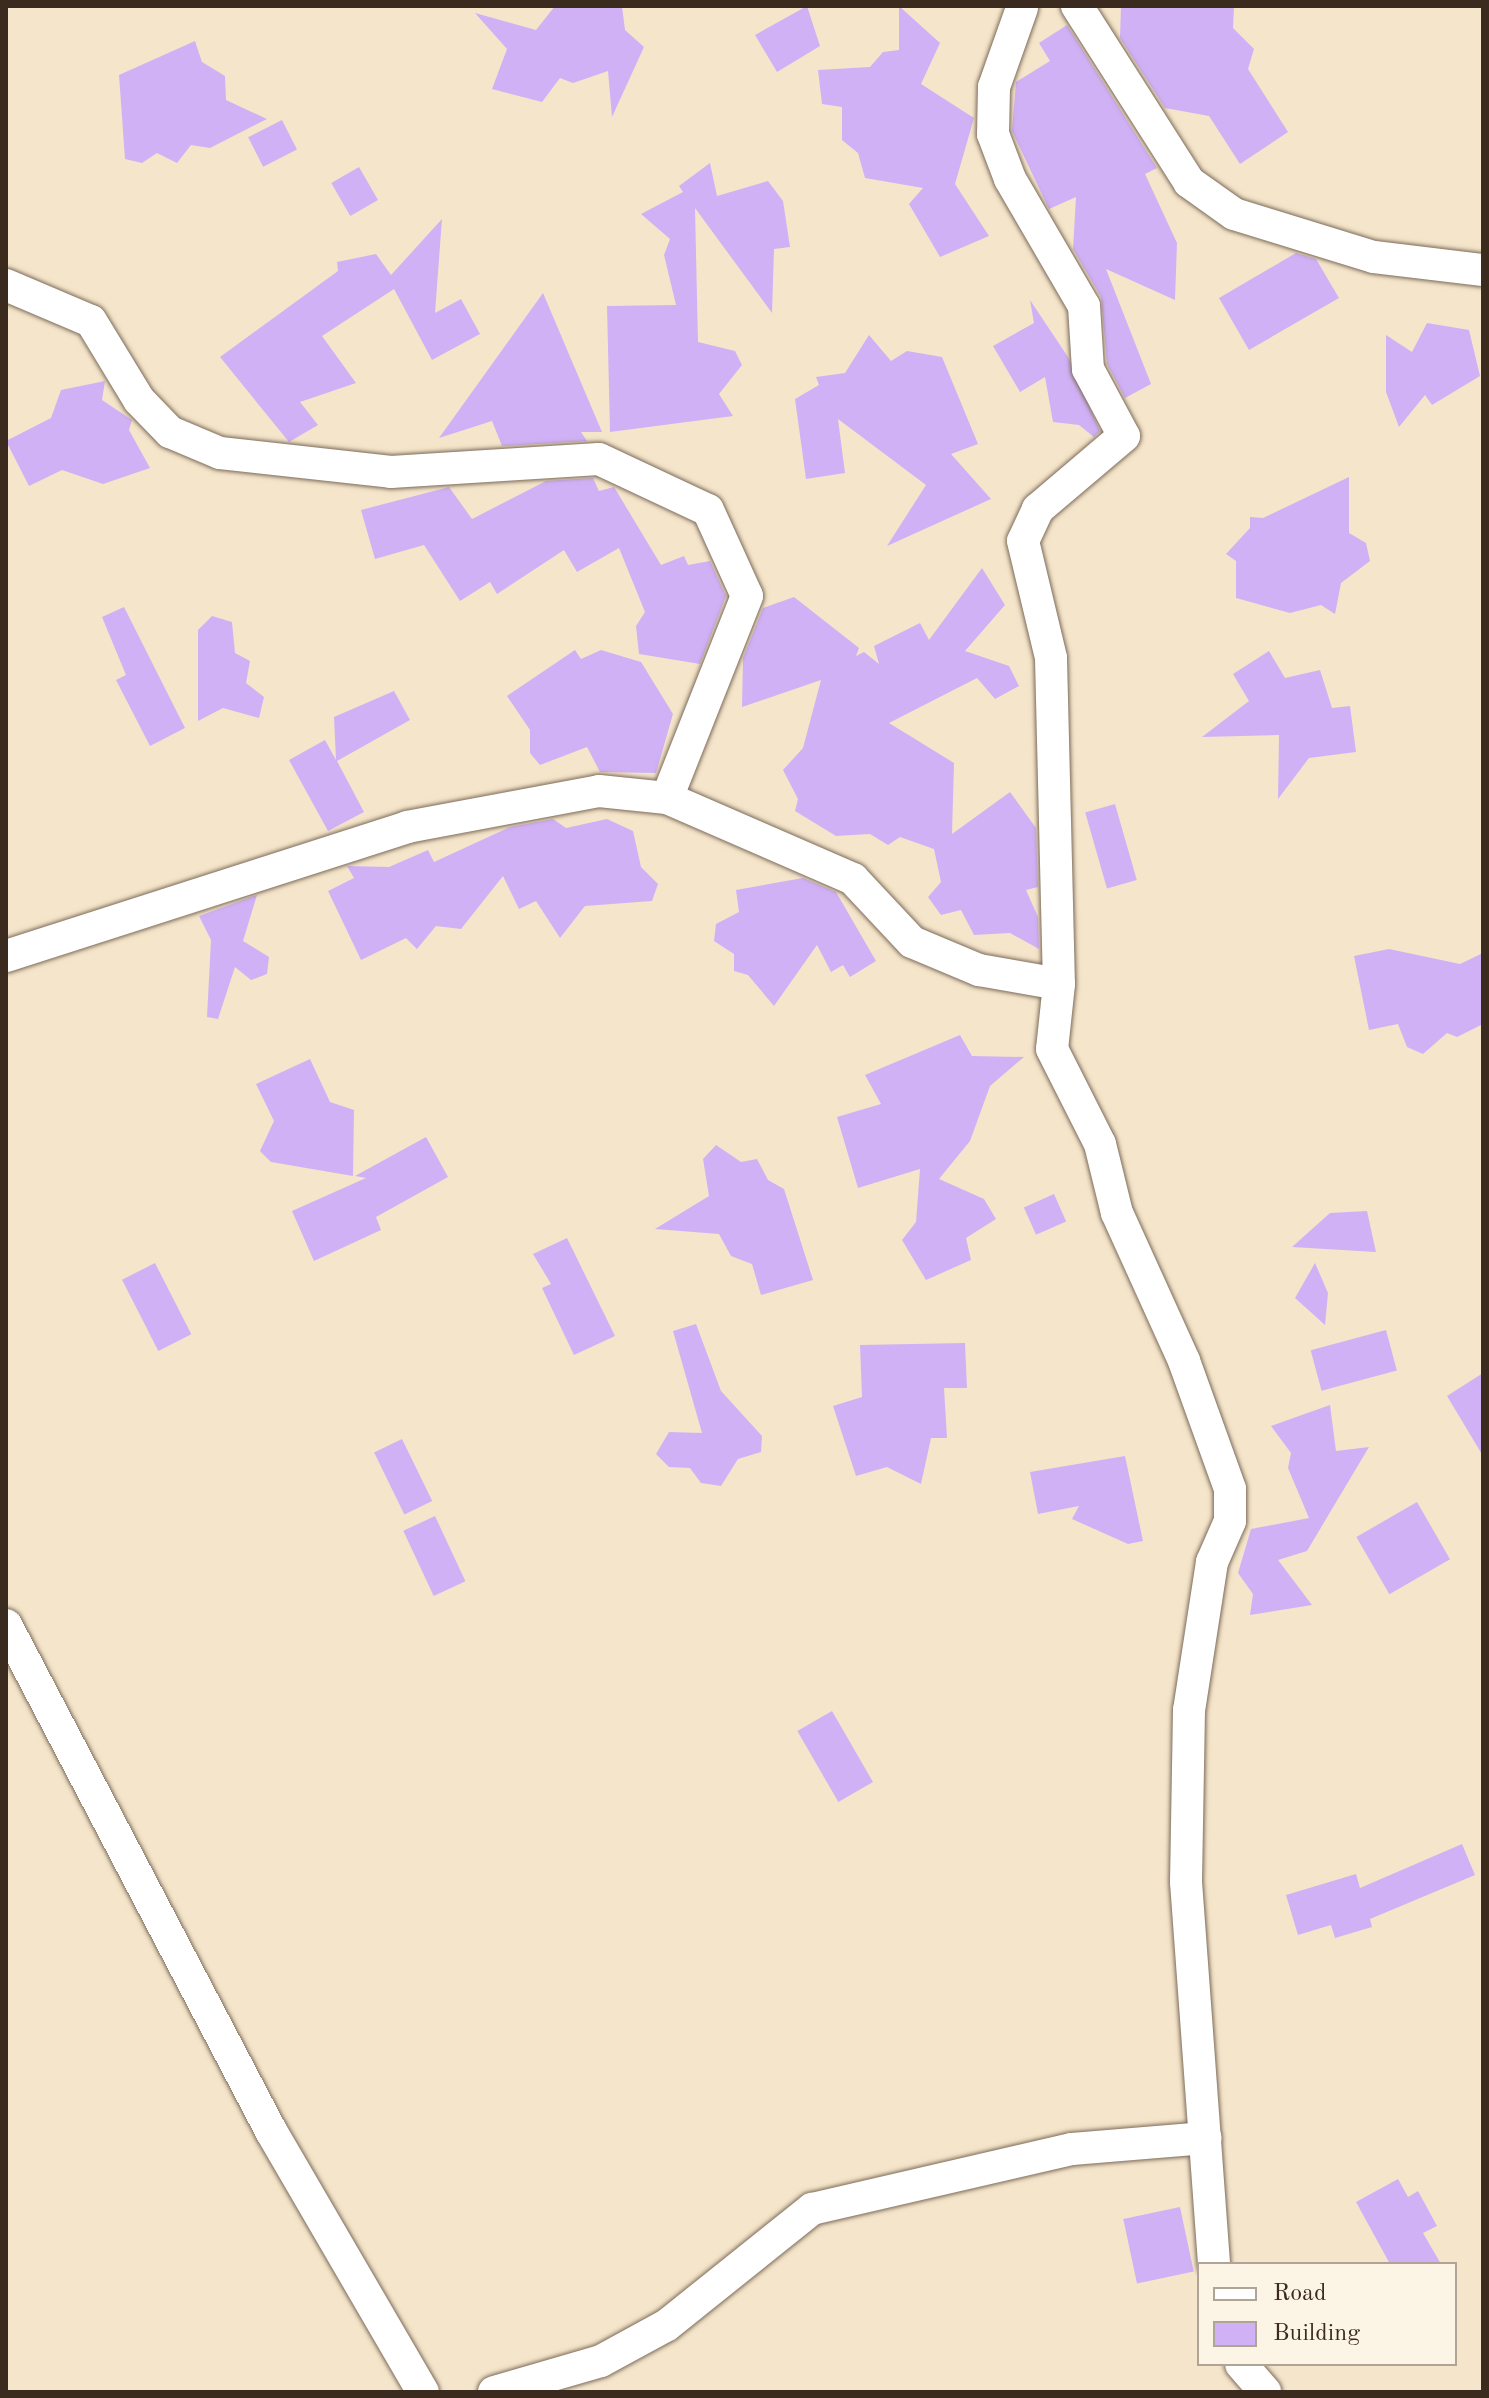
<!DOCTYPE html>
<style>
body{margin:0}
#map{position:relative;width:1489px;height:2398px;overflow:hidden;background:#f5e5ca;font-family:"Old Standard TT",serif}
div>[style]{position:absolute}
.building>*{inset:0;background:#d1b1f6;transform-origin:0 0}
.roads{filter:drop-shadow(0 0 2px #7c6b5a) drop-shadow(0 0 2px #7c6b5a)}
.street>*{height:32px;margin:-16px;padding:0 16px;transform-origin:16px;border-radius:16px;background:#fff}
span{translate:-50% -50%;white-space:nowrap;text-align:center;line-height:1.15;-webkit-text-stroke:8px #fcf5e5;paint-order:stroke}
.frame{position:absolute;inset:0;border:8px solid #3b2a1e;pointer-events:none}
.legend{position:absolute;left:1197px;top:2262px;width:260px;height:104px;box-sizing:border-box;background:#fcf5e5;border:2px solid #afa495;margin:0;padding:10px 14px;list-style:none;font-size:24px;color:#3b2a1e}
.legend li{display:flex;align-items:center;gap:16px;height:40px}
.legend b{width:40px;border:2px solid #afa495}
</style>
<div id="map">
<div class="building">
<div style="clip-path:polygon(555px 6px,622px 6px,625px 30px,644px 47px,612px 117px,608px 71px,573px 83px,560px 78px,542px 102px,492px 89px,507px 49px,475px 13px,536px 30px)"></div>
<div style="clip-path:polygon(807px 6px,820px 46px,777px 72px,755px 35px)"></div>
<div style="clip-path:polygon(899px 6px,940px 43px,921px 84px,974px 118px,955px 184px,989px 236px,940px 257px,909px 204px,923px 188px,865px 178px,858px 153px,842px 140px,842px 107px,822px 104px,818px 70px,870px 67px,883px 52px,899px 50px)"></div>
<div style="clip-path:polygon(1121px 6px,1234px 6px,1233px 28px,1254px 49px,1248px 69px,1288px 132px,1240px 164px,1209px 116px,1165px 108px,1120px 38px)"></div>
<div style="clip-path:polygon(1067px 25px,1157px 168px,1145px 174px,1177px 243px,1175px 300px,1106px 269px,1151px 384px,1125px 398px,1107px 364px,1101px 297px,1073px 249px,1076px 197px,1049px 209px,1012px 131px,1016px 82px,1050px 61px,1039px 43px)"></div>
<div style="clip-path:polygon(195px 41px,202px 62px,225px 76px,226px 100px,267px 119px,210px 148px,191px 145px,177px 163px,157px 153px,142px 163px,125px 159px,119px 75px)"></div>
<div style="left:282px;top:120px;width:33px;height:38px;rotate:63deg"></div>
<div style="clip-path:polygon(710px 163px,717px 196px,768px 181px,783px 201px,790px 247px,774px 249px,772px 313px,695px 208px,698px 342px,735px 351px,742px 365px,719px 394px,733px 416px,610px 432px,607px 306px,676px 305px,664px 255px,670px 239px,641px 214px,683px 192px,679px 186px)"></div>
<div style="left:359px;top:167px;width:38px;height:32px;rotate:60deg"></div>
<div style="clip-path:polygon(442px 219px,435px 313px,461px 299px,480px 334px,432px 360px,394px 289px,322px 336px,356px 383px,300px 402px,318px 425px,289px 442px,220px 357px,338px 271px,337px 262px,376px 254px,391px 275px)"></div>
<div style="clip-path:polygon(1296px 253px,1316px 259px,1339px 298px,1249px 350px,1219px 298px)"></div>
<div style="clip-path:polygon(543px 293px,602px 432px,581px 432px,587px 441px,502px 446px,492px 421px,439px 438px)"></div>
<div style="clip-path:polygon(1030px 300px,1068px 357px,1100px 431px,1094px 437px,1079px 425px,1053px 422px,1045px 377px,1020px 392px,993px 346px,1034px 323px)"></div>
<div style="clip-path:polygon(1427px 323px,1469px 330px,1480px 376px,1432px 405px,1425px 395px,1399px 427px,1386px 392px,1386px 335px,1412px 352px)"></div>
<div style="clip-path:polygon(869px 335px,891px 361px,907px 351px,942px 357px,978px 444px,951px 454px,991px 499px,887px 546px,926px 485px,838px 419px,845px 473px,806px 479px,795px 399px,819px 385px,816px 377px,845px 373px)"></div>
<div style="clip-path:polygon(105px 381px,102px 400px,132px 420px,129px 430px,150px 468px,103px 484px,62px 470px,29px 486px,6px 441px,51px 418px,61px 390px)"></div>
<div style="clip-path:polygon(1349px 477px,1349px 533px,1366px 543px,1370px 561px,1341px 583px,1335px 614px,1321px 605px,1290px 613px,1236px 598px,1236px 561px,1226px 554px,1250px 528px,1250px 517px,1263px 518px)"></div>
<div style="clip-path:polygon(593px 478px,599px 491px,614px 487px,661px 565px,684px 556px,688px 565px,710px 561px,726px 596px,700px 664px,639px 654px,636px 626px,645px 612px,619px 548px,577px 572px,564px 550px,497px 594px,490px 582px,460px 601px,424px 545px,375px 559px,361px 510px,449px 487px,472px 519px,546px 481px)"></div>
<div style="clip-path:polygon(982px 568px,1005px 605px,965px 651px,1009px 666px,1019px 686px,995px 699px,977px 678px,889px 723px,954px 763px,952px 834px,1010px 792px,1036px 828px,1038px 887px,1026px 890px,1038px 917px,1039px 949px,1010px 933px,974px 935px,961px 910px,941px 915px,928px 897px,941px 882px,934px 849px,900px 837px,888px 845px,870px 834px,836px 836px,795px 811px,798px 799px,783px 770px,803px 748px,821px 680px,742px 707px,743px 658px,763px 608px,794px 597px,859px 648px,856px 656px,864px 652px,879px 664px,874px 646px,920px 623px,929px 640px)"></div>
<div style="clip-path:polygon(124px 607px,185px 728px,150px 746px,116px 680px,126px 675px,102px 617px)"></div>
<div style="clip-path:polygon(212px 616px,232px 622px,235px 653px,250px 661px,246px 683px,264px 697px,259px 718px,223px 708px,198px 721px,198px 630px)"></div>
<div style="clip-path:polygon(575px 650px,581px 659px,601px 650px,641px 662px,673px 714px,656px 773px,600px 772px,587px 747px,540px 765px,530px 753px,530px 730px,507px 696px)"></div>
<div style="clip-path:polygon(1269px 651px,1285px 678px,1320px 670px,1332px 708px,1350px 706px,1356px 752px,1309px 758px,1278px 799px,1279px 735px,1202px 737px,1249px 701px,1233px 674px)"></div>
<div style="clip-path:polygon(394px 691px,410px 720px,337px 761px,364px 812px,328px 831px,289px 760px,325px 740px,336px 760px,334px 717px)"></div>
<div style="left:1115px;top:804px;width:79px;height:31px;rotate:74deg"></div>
<div style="clip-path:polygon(553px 819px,566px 828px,607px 819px,633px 831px,641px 867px,658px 884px,652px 901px,585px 906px,560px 938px,536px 901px,519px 909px,503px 876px,461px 929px,436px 926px,417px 949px,406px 938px,361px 960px,328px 891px,354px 878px,347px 866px,389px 867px,428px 850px,434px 862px,510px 827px)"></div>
<div style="clip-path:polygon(803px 878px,836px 892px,876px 961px,850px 977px,843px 965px,831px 972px,817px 945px,774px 1006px,748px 975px,734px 971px,734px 954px,714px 941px,716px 924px,739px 912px,736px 890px)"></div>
<div style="clip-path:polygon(257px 895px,243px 941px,269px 957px,267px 974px,251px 980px,235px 967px,218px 1019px,207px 1017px,211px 940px,199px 916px)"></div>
<div style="clip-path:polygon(1389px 949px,1460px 964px,1483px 953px,1483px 1024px,1457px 1037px,1447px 1033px,1423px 1054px,1407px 1047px,1398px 1024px,1369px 1030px,1354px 956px)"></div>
<div style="clip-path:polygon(960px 1035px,972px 1056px,1024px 1057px,990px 1086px,970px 1141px,939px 1179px,984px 1199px,996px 1219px,966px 1238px,971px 1260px,926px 1280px,902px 1240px,916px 1222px,920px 1169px,858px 1188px,837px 1117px,881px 1104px,865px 1075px)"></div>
<div style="clip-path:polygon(310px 1059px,330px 1102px,354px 1110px,353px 1176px,271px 1162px,260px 1151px,274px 1121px,256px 1084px)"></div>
<div style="clip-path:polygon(426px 1137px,448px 1177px,376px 1217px,381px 1230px,314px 1261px,292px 1211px,366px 1178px,355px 1176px)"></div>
<div style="clip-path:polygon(716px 1145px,741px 1162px,757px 1159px,768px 1180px,784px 1189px,813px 1280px,761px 1295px,752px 1264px,731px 1256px,719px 1234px,655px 1229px,709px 1196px,703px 1159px)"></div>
<div style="left:1054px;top:1194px;width:30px;height:33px;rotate:66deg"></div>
<div style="clip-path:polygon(1367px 1211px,1376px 1252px,1292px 1247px,1330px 1213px)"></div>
<div style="clip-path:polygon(567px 1238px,615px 1336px,574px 1355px,542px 1288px,551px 1284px,533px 1254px)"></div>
<div style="left:155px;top:1263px;width:80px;height:37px;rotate:63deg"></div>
<div style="clip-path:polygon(1315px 1263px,1328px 1293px,1325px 1325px,1295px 1298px)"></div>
<div style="clip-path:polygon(696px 1324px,721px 1391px,762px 1436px,761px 1452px,738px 1459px,721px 1486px,701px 1483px,690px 1468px,669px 1467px,656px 1454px,669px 1432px,702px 1433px,673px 1331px)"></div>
<div style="left:1386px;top:1330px;width:42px;height:78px;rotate:75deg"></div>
<div style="clip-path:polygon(965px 1343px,967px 1388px,944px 1388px,947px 1438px,931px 1438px,921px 1484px,887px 1467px,856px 1476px,833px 1406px,862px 1397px,860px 1345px)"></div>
<div style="clip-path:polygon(1483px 1373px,1483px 1456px,1447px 1396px)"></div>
<div style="clip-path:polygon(1330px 1405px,1336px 1451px,1369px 1447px,1307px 1551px,1278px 1560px,1312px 1605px,1250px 1615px,1253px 1594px,1238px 1573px,1251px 1529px,1309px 1518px,1288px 1468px,1291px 1453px,1271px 1426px)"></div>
<div style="left:402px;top:1439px;width:69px;height:31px;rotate:64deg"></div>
<div style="clip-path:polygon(1125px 1456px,1143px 1541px,1128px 1544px,1072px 1519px,1079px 1506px,1038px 1514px,1030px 1472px)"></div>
<div style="left:1417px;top:1502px;width:66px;height:70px;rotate:60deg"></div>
<div style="left:435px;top:1516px;width:72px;height:35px;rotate:65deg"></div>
<div style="left:832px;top:1711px;width:82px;height:40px;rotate:60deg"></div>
<div style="clip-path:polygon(1462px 1844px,1475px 1875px,1370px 1919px,1372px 1927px,1335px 1938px,1331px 1925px,1298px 1935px,1286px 1895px,1356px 1874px,1360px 1888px)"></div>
<div style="clip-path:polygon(1398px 2179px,1408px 2197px,1418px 2191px,1437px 2226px,1423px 2233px,1441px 2264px,1390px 2264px,1356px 2202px)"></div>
<div style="left:1180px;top:2207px;width:66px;height:58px;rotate:78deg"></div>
</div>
<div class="roads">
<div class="street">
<div style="left:1077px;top:6px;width:209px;rotate:57.5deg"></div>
<div style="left:1189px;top:182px;width:55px;rotate:35.4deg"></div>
<div style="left:1234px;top:214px;width:146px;rotate:17.1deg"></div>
<div style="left:1374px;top:257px;width:110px;rotate:6.8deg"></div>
<div style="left:1022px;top:8px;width:84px;rotate:109.5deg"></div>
<div style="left:994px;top:87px;width:47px;rotate:91.2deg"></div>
<div style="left:993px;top:134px;width:48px;rotate:69.3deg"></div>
<div style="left:1010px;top:179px;width:147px;rotate:59.8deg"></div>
<div style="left:1084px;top:306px;width:63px;rotate:86.4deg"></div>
<div style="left:1088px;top:369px;width:76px;rotate:61.8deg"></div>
<div style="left:1124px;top:436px;width:113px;rotate:139.7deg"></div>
<div style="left:1038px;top:509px;width:35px;rotate:115deg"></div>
<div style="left:1023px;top:541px;width:120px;rotate:76.5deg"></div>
<div style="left:1051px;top:658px;width:326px;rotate:88.6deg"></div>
<div style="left:1059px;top:984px;width:65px;rotate:96.1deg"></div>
<div style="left:1052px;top:1049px;width:106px;rotate:63.2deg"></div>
<div style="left:1100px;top:1144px;width:71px;rotate:76.2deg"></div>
<div style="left:1117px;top:1213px;width:162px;rotate:65.6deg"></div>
<div style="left:1184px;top:1361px;width:136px;rotate:70.2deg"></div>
<div style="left:1230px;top:1489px;width:32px;rotate:90deg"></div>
<div style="left:1230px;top:1521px;width:45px;rotate:113.7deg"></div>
<div style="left:1212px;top:1562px;width:150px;rotate:98.8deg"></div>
<div style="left:1189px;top:1710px;width:172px;rotate:91deg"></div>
<div style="left:1186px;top:1882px;width:383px;rotate:85.8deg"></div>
<div style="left:6px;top:285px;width:92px;rotate:23deg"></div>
<div style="left:91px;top:321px;width:92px;rotate:58.7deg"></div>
<div style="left:139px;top:400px;width:45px;rotate:45.9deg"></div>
<div style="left:170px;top:432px;width:54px;rotate:22.8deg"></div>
<div style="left:220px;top:453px;width:172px;rotate:6.3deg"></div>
<div style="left:391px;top:472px;width:208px;rotate:-3.6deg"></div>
<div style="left:599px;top:459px;width:120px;rotate:25.1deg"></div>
<div style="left:708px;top:510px;width:94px;rotate:65.6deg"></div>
<div style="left:747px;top:596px;width:217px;rotate:111.6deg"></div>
<div style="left:6px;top:956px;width:421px;rotate:-17.8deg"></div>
<div style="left:407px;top:827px;width:195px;rotate:-10.6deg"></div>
<div style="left:599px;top:791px;width:68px;rotate:5.9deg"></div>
<div style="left:667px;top:798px;width:203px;rotate:23.5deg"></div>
<div style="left:853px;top:879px;width:86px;rotate:46.9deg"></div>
<div style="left:912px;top:942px;width:73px;rotate:22.7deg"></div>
<div style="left:979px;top:970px;width:81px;rotate:9.9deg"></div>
<div style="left:6px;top:1625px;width:571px;rotate:62.36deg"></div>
<div style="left:271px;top:2131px;width:302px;rotate:59.8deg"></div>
<div style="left:1241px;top:2364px;width:37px;rotate:49deg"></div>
<div style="left:494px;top:2392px;width:111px;rotate:-16.2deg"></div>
<div style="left:601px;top:2361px;width:75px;rotate:-28.6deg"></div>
<div style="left:667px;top:2325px;width:186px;rotate:-38.7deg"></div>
<div style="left:812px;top:2209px;width:267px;rotate:-13deg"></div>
<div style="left:1072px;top:2149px;width:134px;rotate:-4.7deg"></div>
</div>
</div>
<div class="frame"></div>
<ul class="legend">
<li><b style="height:10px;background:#fff"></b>Road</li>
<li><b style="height:22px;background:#d1b1f6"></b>Building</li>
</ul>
</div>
